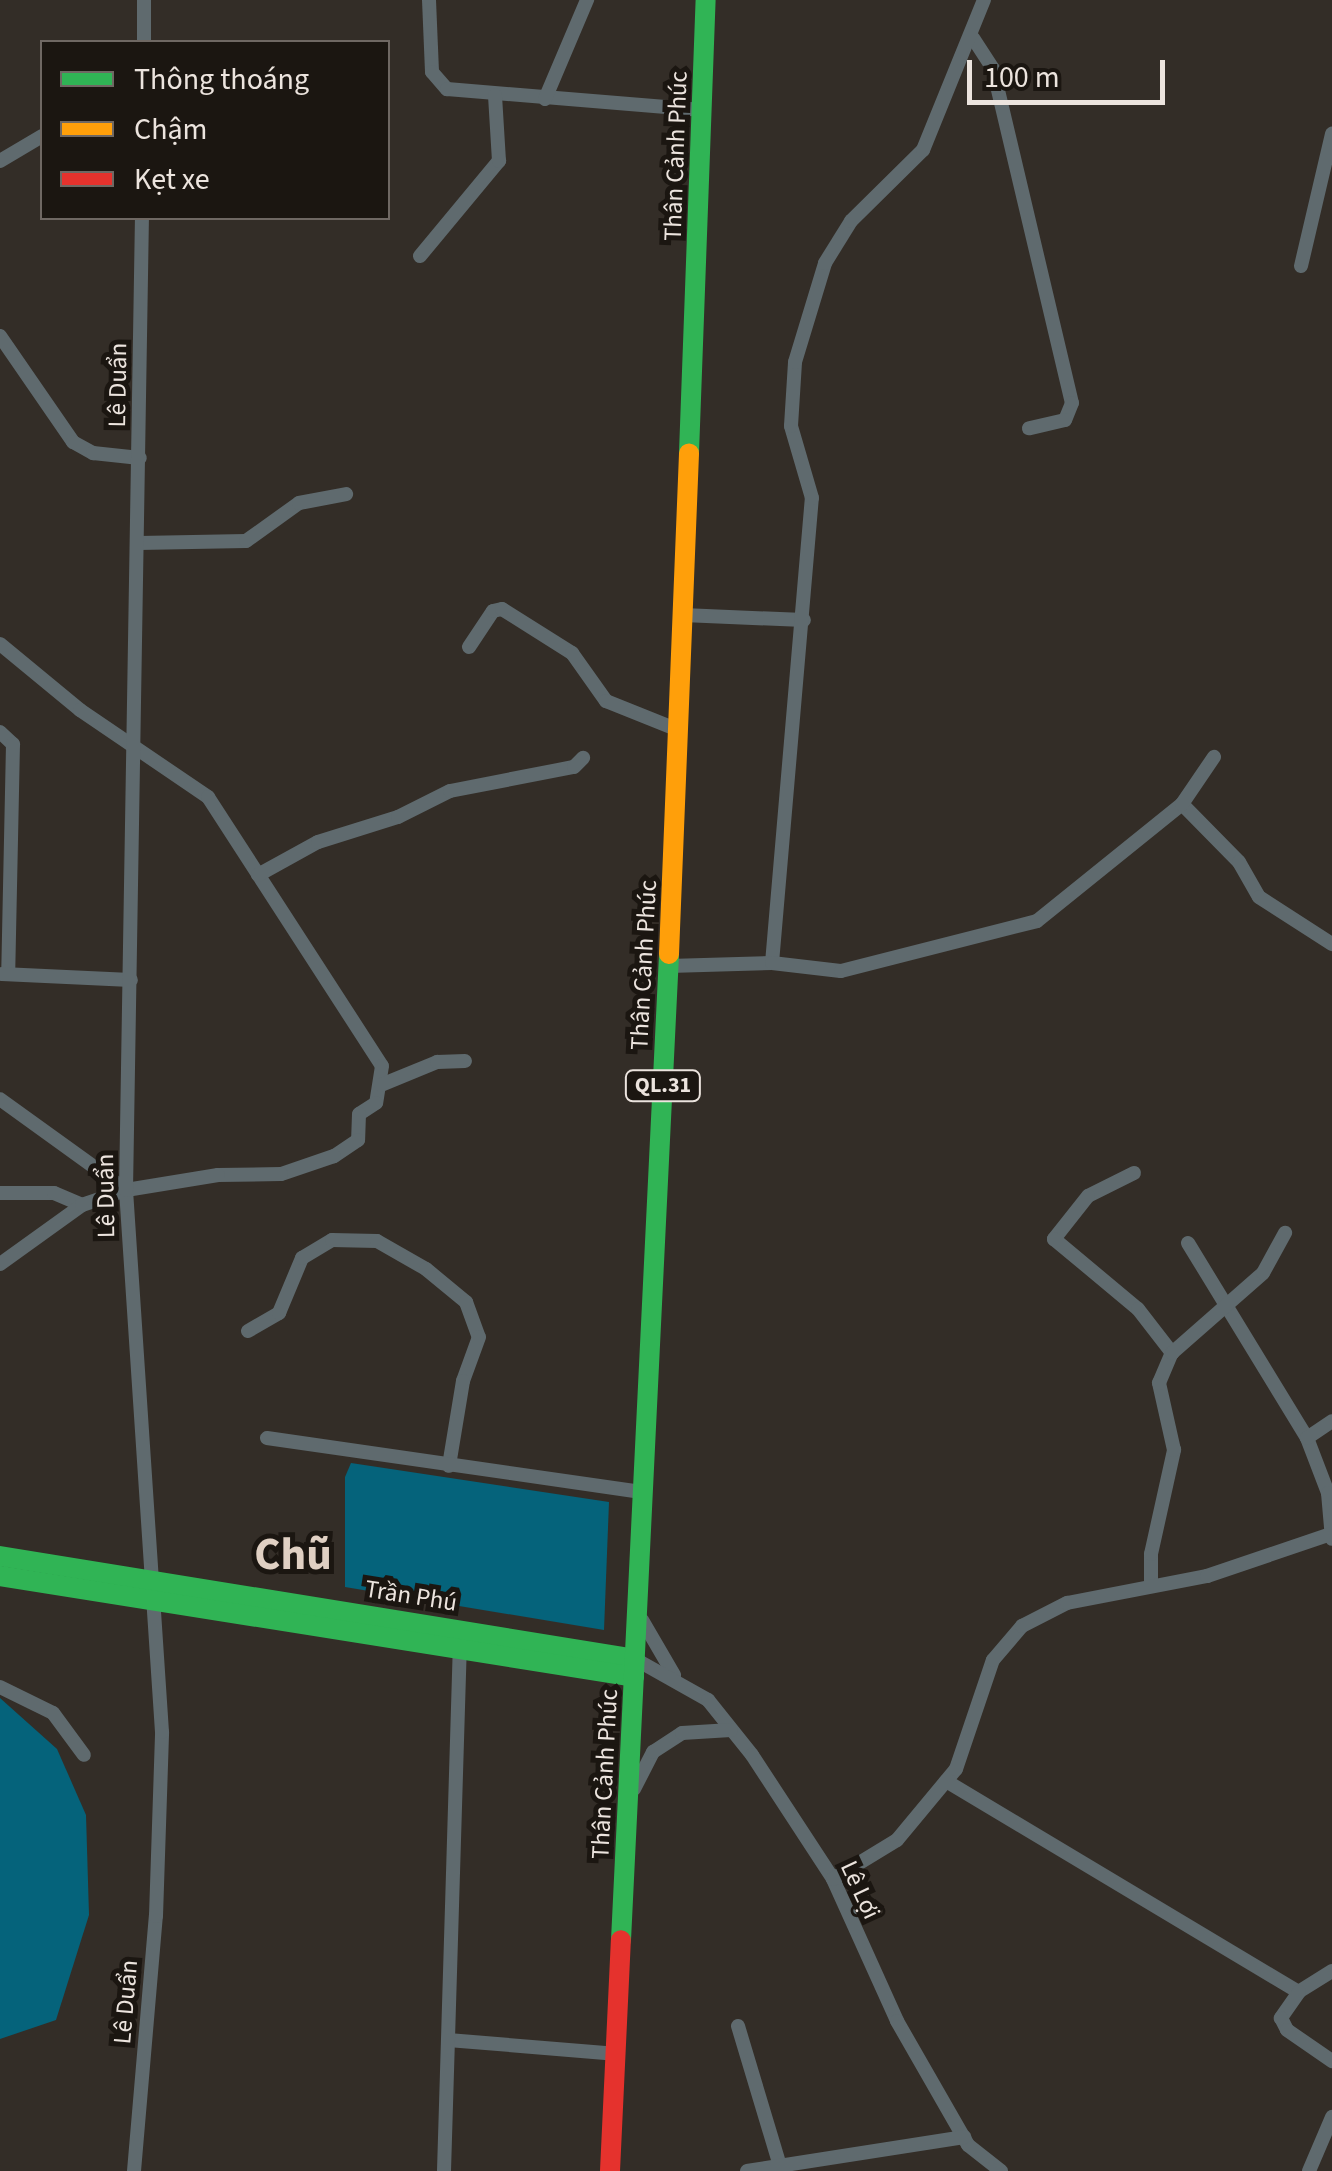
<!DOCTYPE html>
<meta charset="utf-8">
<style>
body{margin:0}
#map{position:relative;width:1332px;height:2171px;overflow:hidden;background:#332d27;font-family:"Source Sans 3",sans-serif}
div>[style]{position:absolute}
.water>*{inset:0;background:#05637b}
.street>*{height:14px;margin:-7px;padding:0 7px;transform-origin:7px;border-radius:7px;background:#5f6a6e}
.fast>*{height:20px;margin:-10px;padding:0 10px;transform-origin:10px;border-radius:10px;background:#30b455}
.slow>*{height:20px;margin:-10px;padding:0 10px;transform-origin:10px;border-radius:10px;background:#ff9f0a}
.jam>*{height:20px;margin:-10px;padding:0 10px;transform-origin:10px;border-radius:10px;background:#e5322d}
span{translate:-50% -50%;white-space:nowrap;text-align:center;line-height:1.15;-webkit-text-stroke:10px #1b1611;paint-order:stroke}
.shield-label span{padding:2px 8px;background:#1b1611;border:2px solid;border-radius:8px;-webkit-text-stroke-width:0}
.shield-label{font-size:22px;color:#ece4de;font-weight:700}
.street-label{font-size:25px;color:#ece4de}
.town-label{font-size:45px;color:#e0d0c3;font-weight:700}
.legend{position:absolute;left:40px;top:40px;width:350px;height:180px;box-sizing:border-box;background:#1b1611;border:2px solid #6f6863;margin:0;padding:12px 18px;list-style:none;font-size:30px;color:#ece4de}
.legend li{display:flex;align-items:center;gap:20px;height:50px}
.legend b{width:50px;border:2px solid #6f6863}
.scale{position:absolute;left:967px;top:60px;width:198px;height:45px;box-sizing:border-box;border:5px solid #ece4de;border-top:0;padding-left:12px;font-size:30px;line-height:35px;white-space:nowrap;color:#ece4de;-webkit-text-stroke:8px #1b1611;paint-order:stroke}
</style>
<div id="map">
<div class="water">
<div style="clip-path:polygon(351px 1463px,609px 1502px,604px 1630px,345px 1587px,345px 1477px)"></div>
<div style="clip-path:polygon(0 1698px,57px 1749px,86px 1815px,89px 1915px,56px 2020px,0 2039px)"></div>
</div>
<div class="street">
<div style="left:429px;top:0;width:72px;rotate:87.6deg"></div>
<div style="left:432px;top:72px;width:23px;rotate:49deg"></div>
<div style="left:447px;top:89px;width:256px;rotate:4.7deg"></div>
<div style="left:973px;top:38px;width:37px;rotate:57deg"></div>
<div style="left:993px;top:69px;width:343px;rotate:76.7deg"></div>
<div style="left:1072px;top:403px;width:18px;rotate:112deg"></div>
<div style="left:1065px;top:420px;width:37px;rotate:167deg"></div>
<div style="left:144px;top:42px;width:42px;rotate:-90deg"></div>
<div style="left:545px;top:99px;width:108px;rotate:-67deg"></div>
<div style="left:0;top:161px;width:49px;rotate:-30.8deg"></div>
<div style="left:420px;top:256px;width:124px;rotate:-50.3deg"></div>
<div style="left:499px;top:161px;width:66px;rotate:-93.5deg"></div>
<div style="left:1301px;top:266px;width:136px;rotate:-76.8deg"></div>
<div style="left:0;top:336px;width:129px;rotate:55.4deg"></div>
<div style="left:73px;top:442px;width:23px;rotate:29deg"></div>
<div style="left:93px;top:453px;width:47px;rotate:6.1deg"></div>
<div style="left:139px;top:543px;width:107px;rotate:-1.1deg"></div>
<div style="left:246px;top:541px;width:65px;rotate:-35.6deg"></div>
<div style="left:299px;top:503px;width:48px;rotate:-10.8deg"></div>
<div style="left:683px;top:615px;width:121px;rotate:2.4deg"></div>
<div style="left:0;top:644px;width:104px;rotate:39.5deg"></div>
<div style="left:80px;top:710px;width:155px;rotate:34.2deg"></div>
<div style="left:208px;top:797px;width:320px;rotate:57.1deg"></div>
<div style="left:382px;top:1066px;width:37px;rotate:99deg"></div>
<div style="left:376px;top:1103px;width:20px;rotate:147deg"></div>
<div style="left:359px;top:1114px;width:26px;rotate:92deg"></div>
<div style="left:358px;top:1140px;width:29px;rotate:146deg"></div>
<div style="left:334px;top:1156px;width:56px;rotate:161.2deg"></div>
<div style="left:281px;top:1174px;width:63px;rotate:179.1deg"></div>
<div style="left:218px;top:1175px;width:93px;rotate:170.7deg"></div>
<div style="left:126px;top:1190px;width:155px;rotate:-144.2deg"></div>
<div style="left:469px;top:647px;width:43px;rotate:-56.3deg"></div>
<div style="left:493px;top:611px;width:9px;rotate:-13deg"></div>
<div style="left:502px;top:609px;width:83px;rotate:32.2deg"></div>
<div style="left:572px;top:653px;width:59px;rotate:54.7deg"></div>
<div style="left:606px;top:701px;width:78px;rotate:21.9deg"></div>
<div style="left:0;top:732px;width:18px;rotate:43deg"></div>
<div style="left:13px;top:744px;width:230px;rotate:91.2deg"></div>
<div style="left:1182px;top:804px;width:81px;rotate:45.5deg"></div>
<div style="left:1239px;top:862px;width:40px;rotate:60.3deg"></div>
<div style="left:1259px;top:897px;width:87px;rotate:32.8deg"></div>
<div style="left:258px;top:875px;width:68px;rotate:-28.8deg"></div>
<div style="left:318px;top:842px;width:84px;rotate:-17.4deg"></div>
<div style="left:398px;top:817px;width:58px;rotate:-26.6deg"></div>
<div style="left:450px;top:791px;width:126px;rotate:-11deg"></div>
<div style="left:574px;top:767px;width:13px;rotate:-45deg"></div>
<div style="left:772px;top:963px;width:467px;rotate:-85.1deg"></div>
<div style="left:812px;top:498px;width:75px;rotate:-106.3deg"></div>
<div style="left:791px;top:426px;width:64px;rotate:-86.4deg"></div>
<div style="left:795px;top:362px;width:103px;rotate:-73.1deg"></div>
<div style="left:825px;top:263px;width:49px;rotate:-58.2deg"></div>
<div style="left:851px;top:221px;width:101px;rotate:-44.6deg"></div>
<div style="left:923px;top:150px;width:162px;rotate:-67.9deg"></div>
<div style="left:669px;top:966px;width:103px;rotate:-1.7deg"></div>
<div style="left:772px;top:963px;width:69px;rotate:6.6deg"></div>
<div style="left:841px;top:971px;width:202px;rotate:-14.3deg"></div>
<div style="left:1037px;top:921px;width:186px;rotate:-38.9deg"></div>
<div style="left:1182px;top:804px;width:57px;rotate:-55.8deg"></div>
<div style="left:2px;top:974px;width:129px;rotate:2.7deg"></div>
<div style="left:381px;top:1085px;width:61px;rotate:-22.3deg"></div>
<div style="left:437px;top:1062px;width:28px;rotate:-2deg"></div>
<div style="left:1134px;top:1173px;width:51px;rotate:153.4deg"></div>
<div style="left:1088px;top:1196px;width:55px;rotate:128.3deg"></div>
<div style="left:1054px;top:1239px;width:109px;rotate:39.8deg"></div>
<div style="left:1138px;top:1309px;width:56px;rotate:52.3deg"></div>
<div style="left:0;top:1193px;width:54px"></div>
<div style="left:54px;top:1193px;width:30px;rotate:23deg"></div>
<div style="left:1188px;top:1243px;width:228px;rotate:58.6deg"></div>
<div style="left:1307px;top:1438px;width:59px;rotate:69.1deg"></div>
<div style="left:1328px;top:1493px;width:46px;rotate:85deg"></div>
<div style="left:0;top:1264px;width:101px;rotate:-35.7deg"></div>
<div style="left:82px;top:1205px;width:46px;rotate:-18.8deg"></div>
<div style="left:248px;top:1331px;width:36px;rotate:-30deg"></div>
<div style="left:279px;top:1313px;width:60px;rotate:-67.3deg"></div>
<div style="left:302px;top:1258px;width:35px;rotate:-31deg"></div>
<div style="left:332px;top:1240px;width:45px;rotate:1.3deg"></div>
<div style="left:377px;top:1241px;width:56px;rotate:29.7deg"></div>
<div style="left:426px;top:1269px;width:52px;rotate:39.5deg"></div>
<div style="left:466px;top:1302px;width:37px;rotate:70deg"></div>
<div style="left:479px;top:1337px;width:47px;rotate:110deg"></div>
<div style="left:463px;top:1381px;width:86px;rotate:99.4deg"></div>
<div style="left:267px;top:1438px;width:380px;rotate:8.2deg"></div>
<div style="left:1307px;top:1438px;width:30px;rotate:-34deg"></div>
<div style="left:1151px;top:1585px;width:31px;rotate:-90deg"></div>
<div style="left:1151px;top:1554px;width:107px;rotate:-77.5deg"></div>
<div style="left:1174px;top:1450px;width:69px;rotate:-102.6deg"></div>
<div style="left:1159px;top:1383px;width:33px;rotate:-67deg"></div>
<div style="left:1172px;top:1353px;width:121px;rotate:-41.3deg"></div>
<div style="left:1263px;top:1273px;width:46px;rotate:-61.2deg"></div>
<div style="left:642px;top:1620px;width:64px;rotate:59.8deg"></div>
<div style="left:635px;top:1659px;width:84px;rotate:29.3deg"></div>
<div style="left:708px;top:1700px;width:70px;rotate:51.3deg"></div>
<div style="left:752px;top:1755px;width:148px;rotate:56.8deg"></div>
<div style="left:833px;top:1879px;width:156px;rotate:65.7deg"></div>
<div style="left:897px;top:2021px;width:143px;rotate:60.2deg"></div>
<div style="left:968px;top:2145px;width:42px;rotate:38.2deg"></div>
<div style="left:0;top:1687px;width:59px;rotate:26.1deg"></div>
<div style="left:53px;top:1713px;width:52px;rotate:53.6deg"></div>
<div style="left:946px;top:1781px;width:411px;rotate:30.9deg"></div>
<div style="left:634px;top:1789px;width:42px;rotate:-62.8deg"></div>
<div style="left:653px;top:1752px;width:35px;rotate:-33deg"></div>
<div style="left:682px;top:1733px;width:49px;rotate:-3.5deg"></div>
<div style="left:833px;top:1879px;width:75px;rotate:-31.4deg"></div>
<div style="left:897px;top:1840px;width:92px;rotate:-50.3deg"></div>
<div style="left:956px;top:1769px;width:115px;rotate:-71.3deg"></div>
<div style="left:993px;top:1660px;width:45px;rotate:-49.5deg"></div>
<div style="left:1022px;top:1626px;width:51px;rotate:-27.1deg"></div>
<div style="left:1067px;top:1603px;width:143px;rotate:-10.9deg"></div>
<div style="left:1207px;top:1576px;width:131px;rotate:-18.7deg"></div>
<div style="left:1332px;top:1971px;width:39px;rotate:148deg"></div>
<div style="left:1299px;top:1992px;width:32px;rotate:125deg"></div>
<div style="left:1281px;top:2018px;width:13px;rotate:63deg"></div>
<div style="left:1287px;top:2030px;width:55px;rotate:34.6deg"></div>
<div style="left:738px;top:2026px;width:146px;rotate:73.3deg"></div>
<div style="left:448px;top:2040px;width:170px;rotate:4.7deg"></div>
<div style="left:134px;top:2171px;width:256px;rotate:-85.1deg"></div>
<div style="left:156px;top:1916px;width:184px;rotate:-88.1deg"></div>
<div style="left:162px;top:1732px;width:543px;rotate:-93.8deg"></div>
<div style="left:126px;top:1190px;width:972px;rotate:-89.06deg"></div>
<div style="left:444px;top:2171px;width:529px;rotate:-88.27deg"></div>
<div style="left:747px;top:2171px;width:220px;rotate:-8.9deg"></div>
<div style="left:1309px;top:2171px;width:59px;rotate:-66.9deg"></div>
</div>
<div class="fast">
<div style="left:689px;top:453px;width:453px;rotate:-87.9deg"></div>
<div style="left:0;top:1556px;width:643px;rotate:9.21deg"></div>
<div style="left:0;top:1576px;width:642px;rotate:9.05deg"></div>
<div style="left:621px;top:1940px;width:987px;rotate:-87.21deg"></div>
</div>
<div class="slow">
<div style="left:669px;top:954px;width:501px;rotate:-87.71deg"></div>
</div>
<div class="jam">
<div style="left:610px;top:2171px;width:231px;rotate:-87.3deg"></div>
</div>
<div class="shield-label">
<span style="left:663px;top:1086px">QL.31</span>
</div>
<div class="street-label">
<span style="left:676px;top:156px;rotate:-88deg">Thân Cảnh Phúc</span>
<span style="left:118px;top:385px;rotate:-89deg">Lê Duẩn</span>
<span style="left:644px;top:965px;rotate:-87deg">Thân Cảnh Phúc</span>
<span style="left:106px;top:1196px;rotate:-91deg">Lê Duẩn</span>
<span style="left:411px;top:1596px;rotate:9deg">Trần Phú</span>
<span style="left:605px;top:1774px;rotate:-87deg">Thân Cảnh Phúc</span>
<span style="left:860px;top:1890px;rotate:65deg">Lê Lợi</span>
<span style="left:126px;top:2002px;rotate:-85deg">Lê Duẩn</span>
</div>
<div class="town-label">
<span style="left:293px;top:1556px">Chũ</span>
</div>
<ul class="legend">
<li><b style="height:12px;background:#30b455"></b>Thông thoáng</li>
<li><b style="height:12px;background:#ff9f0a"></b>Chậm</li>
<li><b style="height:12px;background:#e5322d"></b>Kẹt xe</li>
</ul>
<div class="scale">100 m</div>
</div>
